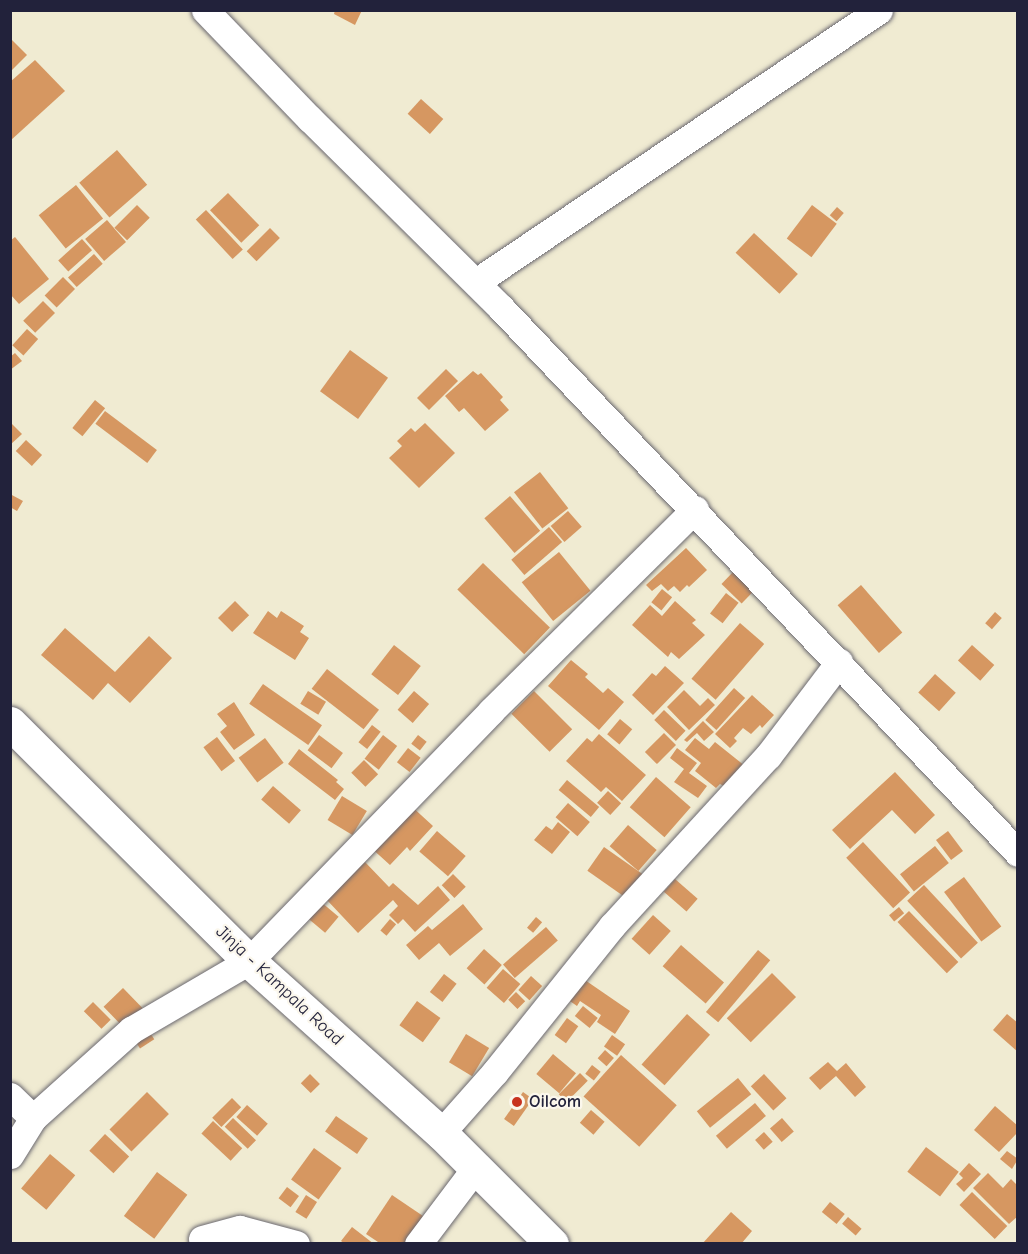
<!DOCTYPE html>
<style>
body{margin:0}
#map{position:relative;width:1028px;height:1254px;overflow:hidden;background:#f0ebd2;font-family:"Comic Neue",sans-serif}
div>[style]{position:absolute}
.building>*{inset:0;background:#d69761;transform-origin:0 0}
.roads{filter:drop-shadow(0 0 2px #6a6870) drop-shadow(0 0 2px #6a6870)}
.minor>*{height:27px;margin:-13.5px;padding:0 13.5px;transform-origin:13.5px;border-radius:13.5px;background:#fff}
.highway>*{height:33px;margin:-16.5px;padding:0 16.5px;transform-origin:16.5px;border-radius:16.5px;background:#fff}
.dots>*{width:16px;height:16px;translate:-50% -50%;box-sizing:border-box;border:3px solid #fbf7ec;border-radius:50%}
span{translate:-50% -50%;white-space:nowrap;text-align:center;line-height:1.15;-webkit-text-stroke:4.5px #fbf7ec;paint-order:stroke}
.street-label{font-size:18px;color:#22223b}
.poi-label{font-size:18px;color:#22223b;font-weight:700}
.left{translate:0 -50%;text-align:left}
.frame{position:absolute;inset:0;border:12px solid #22223b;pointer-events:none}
</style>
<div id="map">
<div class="building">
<div style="clip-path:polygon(335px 10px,362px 10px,355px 25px,334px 14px)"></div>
<div style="clip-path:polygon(12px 40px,27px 55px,10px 72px,10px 41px)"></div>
<div style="clip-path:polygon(35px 60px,65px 91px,10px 141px,10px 82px)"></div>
<div style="left:421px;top:99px;width:30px;height:20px;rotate:42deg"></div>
<div style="left:117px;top:150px;width:46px;height:50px;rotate:49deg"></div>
<div style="left:76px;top:185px;width:43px;height:48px;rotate:51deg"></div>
<div style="left:228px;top:193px;width:45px;height:25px;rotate:46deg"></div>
<div style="left:137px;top:205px;width:18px;height:32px;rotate:45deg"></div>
<div style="left:812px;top:205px;width:31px;height:42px;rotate:37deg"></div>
<div style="left:837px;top:207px;width:9px;height:11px;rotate:41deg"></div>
<div style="left:206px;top:210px;width:54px;height:14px;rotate:47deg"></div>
<div style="left:107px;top:220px;width:29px;height:29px;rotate:49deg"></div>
<div style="left:270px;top:228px;width:14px;height:33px;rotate:45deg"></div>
<div style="left:754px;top:233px;width:60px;height:27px;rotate:43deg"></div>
<div style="clip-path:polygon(15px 237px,49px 279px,19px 304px,10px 294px,10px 241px)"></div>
<div style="left:82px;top:239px;width:15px;height:32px;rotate:48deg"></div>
<div style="left:94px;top:254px;width:13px;height:35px;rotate:48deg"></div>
<div style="left:63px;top:277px;width:17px;height:26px;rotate:45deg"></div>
<div style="left:43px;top:301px;width:17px;height:28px;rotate:45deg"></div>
<div style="left:27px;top:329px;width:15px;height:22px;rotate:42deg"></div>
<div style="left:350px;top:350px;width:47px;height:51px;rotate:36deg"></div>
<div style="clip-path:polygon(15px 353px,22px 361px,10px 370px,10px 357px)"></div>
<div style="left:446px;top:369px;width:17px;height:41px;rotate:45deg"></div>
<div style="clip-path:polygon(473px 371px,478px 375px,481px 373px,503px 397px,500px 400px,509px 410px,485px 431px,464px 408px,459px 412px,445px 396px)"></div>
<div style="left:95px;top:400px;width:13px;height:36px;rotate:39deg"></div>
<div style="left:105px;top:411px;width:65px;height:16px;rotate:37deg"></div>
<div style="clip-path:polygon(10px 422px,22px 434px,10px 445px)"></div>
<div style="clip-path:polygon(425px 423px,455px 453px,419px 488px,389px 458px,402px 446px,397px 441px,411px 428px,415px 432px)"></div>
<div style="left:26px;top:440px;width:22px;height:15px;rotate:43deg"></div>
<div style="left:540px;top:472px;width:46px;height:33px;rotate:52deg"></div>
<div style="clip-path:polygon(10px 494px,23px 501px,17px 511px,10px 507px)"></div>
<div style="left:510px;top:496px;width:46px;height:34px;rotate:49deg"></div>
<div style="left:568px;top:511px;width:21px;height:23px;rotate:49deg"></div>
<div style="left:549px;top:527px;width:20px;height:50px;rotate:49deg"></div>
<div style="clip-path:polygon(686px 548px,707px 570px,689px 587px,687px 585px,680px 592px,674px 586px,668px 591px,661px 584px,652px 591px,646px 585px)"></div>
<div style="left:559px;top:552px;width:50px;height:48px;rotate:51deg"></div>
<div style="left:483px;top:563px;width:93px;height:37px;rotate:44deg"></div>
<div style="left:734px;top:571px;width:28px;height:18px;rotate:44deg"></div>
<div style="left:861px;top:585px;width:63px;height:31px;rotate:49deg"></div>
<div style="left:662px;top:589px;width:13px;height:17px;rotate:39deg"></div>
<div style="left:726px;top:593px;width:16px;height:26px;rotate:38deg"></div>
<div style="left:235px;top:601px;width:20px;height:24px;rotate:45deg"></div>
<div style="clip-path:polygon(675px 601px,696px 620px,692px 623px,705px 635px,679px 659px,671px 652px,668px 657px,632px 625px,650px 605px,662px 616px)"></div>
<div style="clip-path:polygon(268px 611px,277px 618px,281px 611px,304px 626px,300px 632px,309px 638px,295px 660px,253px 633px)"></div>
<div style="left:995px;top:612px;width:9px;height:15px;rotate:41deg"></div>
<div style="left:740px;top:623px;width:32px;height:74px;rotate:41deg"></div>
<div style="clip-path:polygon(65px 628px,115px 672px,149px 636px,172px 658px,130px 703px,108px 683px,93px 700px,41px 655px)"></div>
<div style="left:394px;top:645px;width:34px;height:37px;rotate:38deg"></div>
<div style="left:972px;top:645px;width:30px;height:21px;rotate:42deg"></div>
<div style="clip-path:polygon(571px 660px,588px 674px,585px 677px,603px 693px,608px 688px,624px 702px,599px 730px,548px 686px)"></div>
<div style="clip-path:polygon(665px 666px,684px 683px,653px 715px,632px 695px,652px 673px,656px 676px)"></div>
<div style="left:327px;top:669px;width:66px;height:25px;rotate:38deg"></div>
<div style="left:935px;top:674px;width:28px;height:25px;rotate:42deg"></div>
<div style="left:263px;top:684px;width:72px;height:24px;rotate:35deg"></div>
<div style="left:734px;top:688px;width:15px;height:43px;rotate:42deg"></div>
<div style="clip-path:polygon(684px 690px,700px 706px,708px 698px,715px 705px,689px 730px,667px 707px)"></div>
<div style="left:308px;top:691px;width:21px;height:15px;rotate:31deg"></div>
<div style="left:414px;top:691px;width:20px;height:25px;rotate:41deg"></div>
<div style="left:534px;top:691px;width:54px;height:32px;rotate:45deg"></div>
<div style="clip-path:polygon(752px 695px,774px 715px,762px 728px,760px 725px,751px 734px,743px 728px,734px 738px,737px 741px,730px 748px,715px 734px)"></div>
<div style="clip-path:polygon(234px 702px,255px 735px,234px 750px,220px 732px,227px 726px,217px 714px)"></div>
<div style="left:664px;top:710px;width:30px;height:14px;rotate:44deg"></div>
<div style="left:620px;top:719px;width:16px;height:20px;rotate:40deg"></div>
<div style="clip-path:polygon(703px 721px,714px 732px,704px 741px,697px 733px,687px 742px,684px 740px)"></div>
<div style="left:372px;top:725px;width:11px;height:22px;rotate:38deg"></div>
<div style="left:664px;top:733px;width:17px;height:27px;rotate:45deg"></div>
<div style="clip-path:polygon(599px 734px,646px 775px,622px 801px,606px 787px,601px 792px,566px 761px,587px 738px,592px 742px)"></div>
<div style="left:319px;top:735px;width:30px;height:19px;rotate:37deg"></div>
<div style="left:383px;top:735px;width:18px;height:30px;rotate:38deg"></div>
<div style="left:418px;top:735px;width:11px;height:11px;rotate:38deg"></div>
<div style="left:217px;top:737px;width:30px;height:17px;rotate:53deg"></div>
<div style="left:265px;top:738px;width:31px;height:33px;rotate:53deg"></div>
<div style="clip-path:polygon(695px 738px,709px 749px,715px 742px,745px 766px,724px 786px,720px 784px,716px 788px,695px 771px,701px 763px,685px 750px)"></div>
<div style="left:408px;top:748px;width:16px;height:18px;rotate:38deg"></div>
<div style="clip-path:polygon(677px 748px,697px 763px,689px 773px,707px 786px,698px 798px,674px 782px,684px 769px,670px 758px)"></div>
<div style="clip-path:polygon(299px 749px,338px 780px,336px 782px,344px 789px,335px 800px,288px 764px)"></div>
<div style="left:364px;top:760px;width:20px;height:18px;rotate:45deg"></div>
<div style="clip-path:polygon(895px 772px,935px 815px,915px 834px,892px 810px,850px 849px,832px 830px)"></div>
<div style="left:656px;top:777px;width:46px;height:40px;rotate:41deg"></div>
<div style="left:567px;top:780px;width:42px;height:13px;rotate:40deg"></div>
<div style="left:273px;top:786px;width:37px;height:18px;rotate:41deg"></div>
<div style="left:608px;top:791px;width:18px;height:16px;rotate:43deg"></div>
<div style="left:342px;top:796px;width:29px;height:28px;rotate:31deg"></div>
<div style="left:568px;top:803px;width:29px;height:19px;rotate:41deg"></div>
<div style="clip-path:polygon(409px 804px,433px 826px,410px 851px,407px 847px,390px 865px,369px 846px)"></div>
<div style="clip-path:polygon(558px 822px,570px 832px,552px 854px,534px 840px,546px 826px,552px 830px)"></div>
<div style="left:628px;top:825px;width:38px;height:28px;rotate:41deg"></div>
<div style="left:437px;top:831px;width:38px;height:27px;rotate:41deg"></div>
<div style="left:948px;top:831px;width:25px;height:15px;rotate:53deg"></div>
<div style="left:863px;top:842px;width:69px;height:23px;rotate:47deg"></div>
<div style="left:935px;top:846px;width:22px;height:45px;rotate:51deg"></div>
<div style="left:604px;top:847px;width:50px;height:29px;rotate:35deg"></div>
<div style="clip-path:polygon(365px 862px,389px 887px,393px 883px,418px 905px,438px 886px,450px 900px,415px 932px,403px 919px,398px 924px,389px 915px,398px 906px,393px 900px,358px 933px,326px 899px)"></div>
<div style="left:453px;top:874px;width:18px;height:16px;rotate:45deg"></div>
<div style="left:964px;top:877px;width:62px;height:25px;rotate:53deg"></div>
<div style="left:675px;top:879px;width:30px;height:17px;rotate:41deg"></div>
<div style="left:924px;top:885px;width:79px;height:23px;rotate:47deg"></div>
<div style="left:321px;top:902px;width:23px;height:21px;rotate:40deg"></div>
<div style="clip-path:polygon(463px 904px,483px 929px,450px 956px,439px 943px,419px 960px,406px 945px,428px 926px,432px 930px)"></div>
<div style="left:899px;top:907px;width:8px;height:13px;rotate:50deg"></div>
<div style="left:909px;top:911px;width:71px;height:16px;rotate:46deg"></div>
<div style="left:653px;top:915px;width:24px;height:32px;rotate:42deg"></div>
<div style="left:536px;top:917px;width:8px;height:14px;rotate:40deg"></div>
<div style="left:390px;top:919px;width:8px;height:15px;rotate:40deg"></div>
<div style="left:546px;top:927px;width:18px;height:57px;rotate:49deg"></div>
<div style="left:681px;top:945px;width:57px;height:28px;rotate:41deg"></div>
<div style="left:484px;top:949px;width:24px;height:26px;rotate:42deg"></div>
<div style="left:758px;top:950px;width:16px;height:81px;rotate:40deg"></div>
<div style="left:503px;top:969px;width:23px;height:25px;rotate:41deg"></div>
<div style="left:772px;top:973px;width:34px;height:64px;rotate:45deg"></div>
<div style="left:444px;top:974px;width:16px;height:23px;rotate:38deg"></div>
<div style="left:531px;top:976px;width:15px;height:19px;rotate:42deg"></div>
<div style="clip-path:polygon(582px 978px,630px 1011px,615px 1034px,597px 1022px,601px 1015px,580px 1001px,577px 1006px,567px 999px)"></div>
<div style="left:123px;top:988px;width:29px;height:27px;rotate:46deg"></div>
<div style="left:516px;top:992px;width:13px;height:11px;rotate:45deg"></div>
<div style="left:417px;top:1001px;width:29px;height:30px;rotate:36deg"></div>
<div style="left:93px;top:1002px;width:25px;height:13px;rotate:45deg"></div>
<div style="left:583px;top:1006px;width:19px;height:13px;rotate:39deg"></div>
<div style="left:687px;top:1014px;width:31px;height:68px;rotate:42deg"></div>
<div style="clip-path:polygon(1007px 1014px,1018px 1023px,1018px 1052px,993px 1030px)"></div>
<div style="left:567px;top:1018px;width:14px;height:21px;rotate:36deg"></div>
<div style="left:145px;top:1025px;width:17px;height:17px;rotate:57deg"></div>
<div style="left:466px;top:1034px;width:27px;height:33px;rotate:31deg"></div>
<div style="left:612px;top:1035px;width:16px;height:14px;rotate:35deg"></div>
<div style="left:605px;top:1050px;width:12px;height:11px;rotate:42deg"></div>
<div style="left:553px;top:1054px;width:30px;height:26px;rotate:40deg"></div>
<div style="left:621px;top:1055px;width:75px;height:56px;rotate:42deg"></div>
<div style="clip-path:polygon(828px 1062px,837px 1071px,846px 1063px,866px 1087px,855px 1097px,836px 1076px,820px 1090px,809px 1078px)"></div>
<div style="left:592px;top:1065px;width:11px;height:11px;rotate:38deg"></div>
<div style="left:580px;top:1073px;width:11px;height:30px;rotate:45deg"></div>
<div style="left:310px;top:1074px;width:14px;height:13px;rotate:45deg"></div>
<div style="left:764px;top:1074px;width:33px;height:18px;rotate:47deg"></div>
<div style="left:738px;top:1078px;width:21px;height:53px;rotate:51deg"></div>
<div style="left:147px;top:1092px;width:31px;height:53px;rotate:45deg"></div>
<div style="left:523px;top:1092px;width:12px;height:33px;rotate:35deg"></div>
<div style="left:232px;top:1098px;width:13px;height:28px;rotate:45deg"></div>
<div style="left:755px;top:1103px;width:17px;height:51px;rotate:50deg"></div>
<div style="left:247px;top:1105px;width:28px;height:16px;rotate:42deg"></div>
<div style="clip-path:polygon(995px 1106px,1018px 1126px,1018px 1132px,999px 1152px,974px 1130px)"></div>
<div style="left:591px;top:1110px;width:18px;height:17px;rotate:41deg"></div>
<div style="left:336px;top:1116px;width:39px;height:19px;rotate:35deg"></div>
<div style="left:233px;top:1118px;width:32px;height:12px;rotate:44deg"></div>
<div style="left:782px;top:1118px;width:18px;height:16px;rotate:49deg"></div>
<div style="left:213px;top:1121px;width:40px;height:17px;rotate:43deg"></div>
<div style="left:764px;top:1132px;width:13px;height:12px;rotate:48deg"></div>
<div style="left:105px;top:1134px;width:33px;height:23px;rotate:43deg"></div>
<div style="left:926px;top:1147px;width:41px;height:31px;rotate:37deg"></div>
<div style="left:314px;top:1148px;width:34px;height:39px;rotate:36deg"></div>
<div style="clip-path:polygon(1007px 1151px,1018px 1159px,1012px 1169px,1000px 1159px)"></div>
<div style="left:50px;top:1154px;width:33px;height:45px;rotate:40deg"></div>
<div style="clip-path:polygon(969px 1163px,981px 1174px,964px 1192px,956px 1184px,963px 1178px,959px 1174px)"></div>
<div style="left:157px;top:1172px;width:38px;height:55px;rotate:37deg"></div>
<div style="clip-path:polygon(988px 1173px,1003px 1188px,1011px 1179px,1018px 1186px,1018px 1216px,1009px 1224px,973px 1188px)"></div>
<div style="left:287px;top:1187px;width:15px;height:14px;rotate:37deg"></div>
<div style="left:972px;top:1192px;width:49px;height:18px;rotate:44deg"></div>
<div style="left:306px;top:1195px;width:13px;height:20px;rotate:32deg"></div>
<div style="clip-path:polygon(392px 1195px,423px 1216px,404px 1244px,381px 1244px,366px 1234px)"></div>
<div style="left:830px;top:1202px;width:19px;height:13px;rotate:39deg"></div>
<div style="clip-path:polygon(731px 1212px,752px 1231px,741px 1244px,702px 1244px)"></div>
<div style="left:848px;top:1217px;width:18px;height:9px;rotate:41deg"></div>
<div style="clip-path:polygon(352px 1227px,374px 1244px,345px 1244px,341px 1241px)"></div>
</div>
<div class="roads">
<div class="minor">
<div style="left:205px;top:10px;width:151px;rotate:46.1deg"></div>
<div style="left:310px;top:119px;width:269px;rotate:44.7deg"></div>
<div style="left:501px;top:308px;width:751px;rotate:46.51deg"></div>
<div style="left:476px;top:282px;width:486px;rotate:-34deg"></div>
<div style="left:10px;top:1096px;width:32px;rotate:44deg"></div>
<div style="left:441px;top:1133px;width:81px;rotate:-48.5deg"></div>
<div style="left:495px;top:1072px;width:187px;rotate:-51.3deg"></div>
<div style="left:612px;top:926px;width:231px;rotate:-47.5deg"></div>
<div style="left:768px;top:756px;width:118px;rotate:-52.9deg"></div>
<div style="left:10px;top:1155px;width:44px;rotate:-58.1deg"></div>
<div style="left:33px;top:1118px;width:132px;rotate:-41.9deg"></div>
<div style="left:131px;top:1030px;width:137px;rotate:-30.3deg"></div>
<div style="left:249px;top:961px;width:348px;rotate:-45.9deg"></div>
<div style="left:491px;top:711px;width:287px;rotate:-44.7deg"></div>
<div style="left:202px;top:1239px;width:39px;rotate:-15deg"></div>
<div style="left:240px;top:1229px;width:58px;rotate:15deg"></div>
<div style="left:418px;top:1244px;width:96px;rotate:-53deg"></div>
</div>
<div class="highway">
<div style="left:10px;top:723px;width:337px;rotate:44.9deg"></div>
<div style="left:249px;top:961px;width:258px;rotate:41.9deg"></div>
<div style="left:441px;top:1133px;width:157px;rotate:45deg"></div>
</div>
</div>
<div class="dots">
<div style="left:517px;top:1102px;background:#c8321e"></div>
</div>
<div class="street-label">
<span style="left:279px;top:986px;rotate:43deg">Jinja - Kampala Road</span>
</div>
<div class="poi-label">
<span class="left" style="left:529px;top:1102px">Oilcom</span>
</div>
<div class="frame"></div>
</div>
